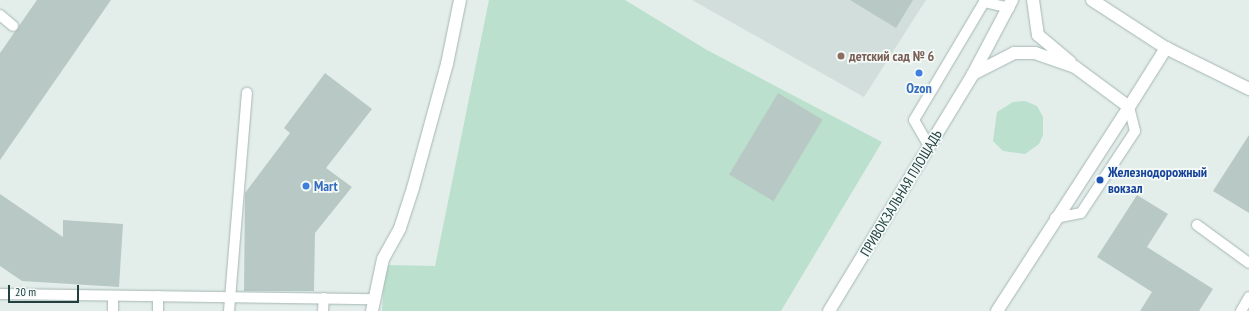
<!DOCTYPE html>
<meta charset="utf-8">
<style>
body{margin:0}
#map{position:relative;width:1249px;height:311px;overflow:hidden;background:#e3eeeb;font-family:"PT Sans Narrow",sans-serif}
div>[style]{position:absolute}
.built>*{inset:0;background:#d1dedb}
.green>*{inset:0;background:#bbe0cd}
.building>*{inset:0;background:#b8c9c5;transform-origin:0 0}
.roads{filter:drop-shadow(0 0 1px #a5b6b4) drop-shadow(0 0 1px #a5b6b4)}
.service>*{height:10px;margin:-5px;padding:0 5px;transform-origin:5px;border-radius:5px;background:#fff}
.minor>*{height:12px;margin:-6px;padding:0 6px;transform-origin:6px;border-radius:6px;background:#fff}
.tertiary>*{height:12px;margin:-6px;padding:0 6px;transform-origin:6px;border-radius:6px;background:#fff}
.dots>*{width:11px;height:11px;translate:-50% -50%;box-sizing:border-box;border:2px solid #f4faf8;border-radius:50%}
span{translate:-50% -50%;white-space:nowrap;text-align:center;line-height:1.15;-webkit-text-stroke:3.5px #f4faf8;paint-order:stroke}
.education-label{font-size:14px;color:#785e54;font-weight:700}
.left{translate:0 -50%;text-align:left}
.shop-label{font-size:14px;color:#366cbe;font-weight:700}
.transit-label{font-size:14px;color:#164399;font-weight:700}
.street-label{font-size:14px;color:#21403f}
.scale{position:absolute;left:8px;top:285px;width:71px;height:18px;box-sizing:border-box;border:2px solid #21403f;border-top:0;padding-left:5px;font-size:12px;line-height:14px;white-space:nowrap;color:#21403f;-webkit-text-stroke:3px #f4faf8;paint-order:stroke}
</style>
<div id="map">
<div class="built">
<div style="clip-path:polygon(692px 0,926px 0,864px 97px)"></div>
</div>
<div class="green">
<div style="clip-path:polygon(489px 0,625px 0,707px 50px,882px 142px,781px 311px,382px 311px,385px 265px,435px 266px)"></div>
<div style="clip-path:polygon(1025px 101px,1037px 106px,1043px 117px,1043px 135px,1039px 144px,1025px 154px,1003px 151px,993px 141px,997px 112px,1013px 102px)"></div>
</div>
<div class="building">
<div style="clip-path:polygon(37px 0,111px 0,0 160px,0 53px)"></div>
<div style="clip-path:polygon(850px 0,913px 0,896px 28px)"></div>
<div style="clip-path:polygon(325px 73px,372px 109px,326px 168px,352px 187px,315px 233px,314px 291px,244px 291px,245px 193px,290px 133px,284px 128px)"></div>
<div style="left:778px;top:93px;width:52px;height:95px;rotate:31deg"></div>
<div style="clip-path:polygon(1249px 135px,1249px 213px,1213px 191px)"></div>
<div style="clip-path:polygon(0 194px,63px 237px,63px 220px,123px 224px,119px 287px,22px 281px,0 266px)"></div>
<div style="clip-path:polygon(1137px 195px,1168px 214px,1147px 247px,1213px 289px,1199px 311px,1140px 311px,1152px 292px,1097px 257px)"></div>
</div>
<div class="roads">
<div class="service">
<div style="left:0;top:15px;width:17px;rotate:40deg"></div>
<div style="left:929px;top:146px;width:30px;rotate:-120deg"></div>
<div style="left:914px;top:120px;width:137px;rotate:-59.3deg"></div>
<div style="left:984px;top:2px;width:26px;rotate:13deg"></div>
<div style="left:1055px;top:218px;width:26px;rotate:-11deg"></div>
<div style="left:1081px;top:213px;width:98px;rotate:-56.6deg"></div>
<div style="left:1135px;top:131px;width:25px;rotate:-104deg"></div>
<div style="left:1197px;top:225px;width:64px;rotate:36.2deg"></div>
<div style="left:0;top:294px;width:375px;rotate:0.8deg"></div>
<div style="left:113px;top:296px;width:15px;rotate:90deg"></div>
<div style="left:158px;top:296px;width:15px;rotate:90deg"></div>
<div style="left:229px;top:311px;width:219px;rotate:-85.3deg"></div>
<div style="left:323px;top:311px;width:13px;rotate:-86deg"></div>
<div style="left:1241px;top:311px;width:16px;rotate:-60deg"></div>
</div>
<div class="minor">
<div style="left:1092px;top:0;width:88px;rotate:33deg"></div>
<div style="left:1166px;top:48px;width:93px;rotate:26.3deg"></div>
<div style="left:1129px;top:107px;width:70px;rotate:-57.9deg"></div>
<div style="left:372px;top:311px;width:53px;rotate:-78.1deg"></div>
<div style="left:383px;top:259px;width:35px;rotate:-61deg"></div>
<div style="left:400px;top:228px;width:42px;rotate:-72deg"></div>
<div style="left:413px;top:188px;width:129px;rotate:-74.7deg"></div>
<div style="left:447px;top:64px;width:65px;rotate:-78.5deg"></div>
</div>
<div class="tertiary">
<div style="left:1033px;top:0;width:35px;rotate:82deg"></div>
<div style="left:1038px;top:35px;width:42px;rotate:40.2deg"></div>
<div style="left:973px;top:74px;width:46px;rotate:-27.1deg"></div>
<div style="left:1014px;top:53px;width:21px"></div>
<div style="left:1035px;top:53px;width:42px;rotate:19.3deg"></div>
<div style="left:1075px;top:67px;width:67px;rotate:36.5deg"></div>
<div style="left:1129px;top:107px;width:243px;rotate:122.9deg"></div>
<div style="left:829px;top:311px;width:277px;rotate:-58.7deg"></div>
<div style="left:973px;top:74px;width:84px;rotate:-62.2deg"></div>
</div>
</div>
<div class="dots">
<div style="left:841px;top:56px;background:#8d6e63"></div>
<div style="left:919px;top:73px;background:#3f7fe0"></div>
<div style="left:1100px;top:180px;background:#1a4fb4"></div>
<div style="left:306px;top:186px;background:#3f7fe0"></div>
</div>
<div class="education-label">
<span class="left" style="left:849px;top:56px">детский сад № 6</span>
</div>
<div class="shop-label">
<span style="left:919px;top:88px">Ozon</span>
<span class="left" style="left:314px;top:186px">Mart</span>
</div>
<div class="transit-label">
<span class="left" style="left:1108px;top:180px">Железнодорожный<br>вокзал</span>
</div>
<div class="street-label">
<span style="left:901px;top:193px;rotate:-59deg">ПРИВОКЗАЛЬНАЯ ПЛОЩАДЬ</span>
</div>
<div class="scale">20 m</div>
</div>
